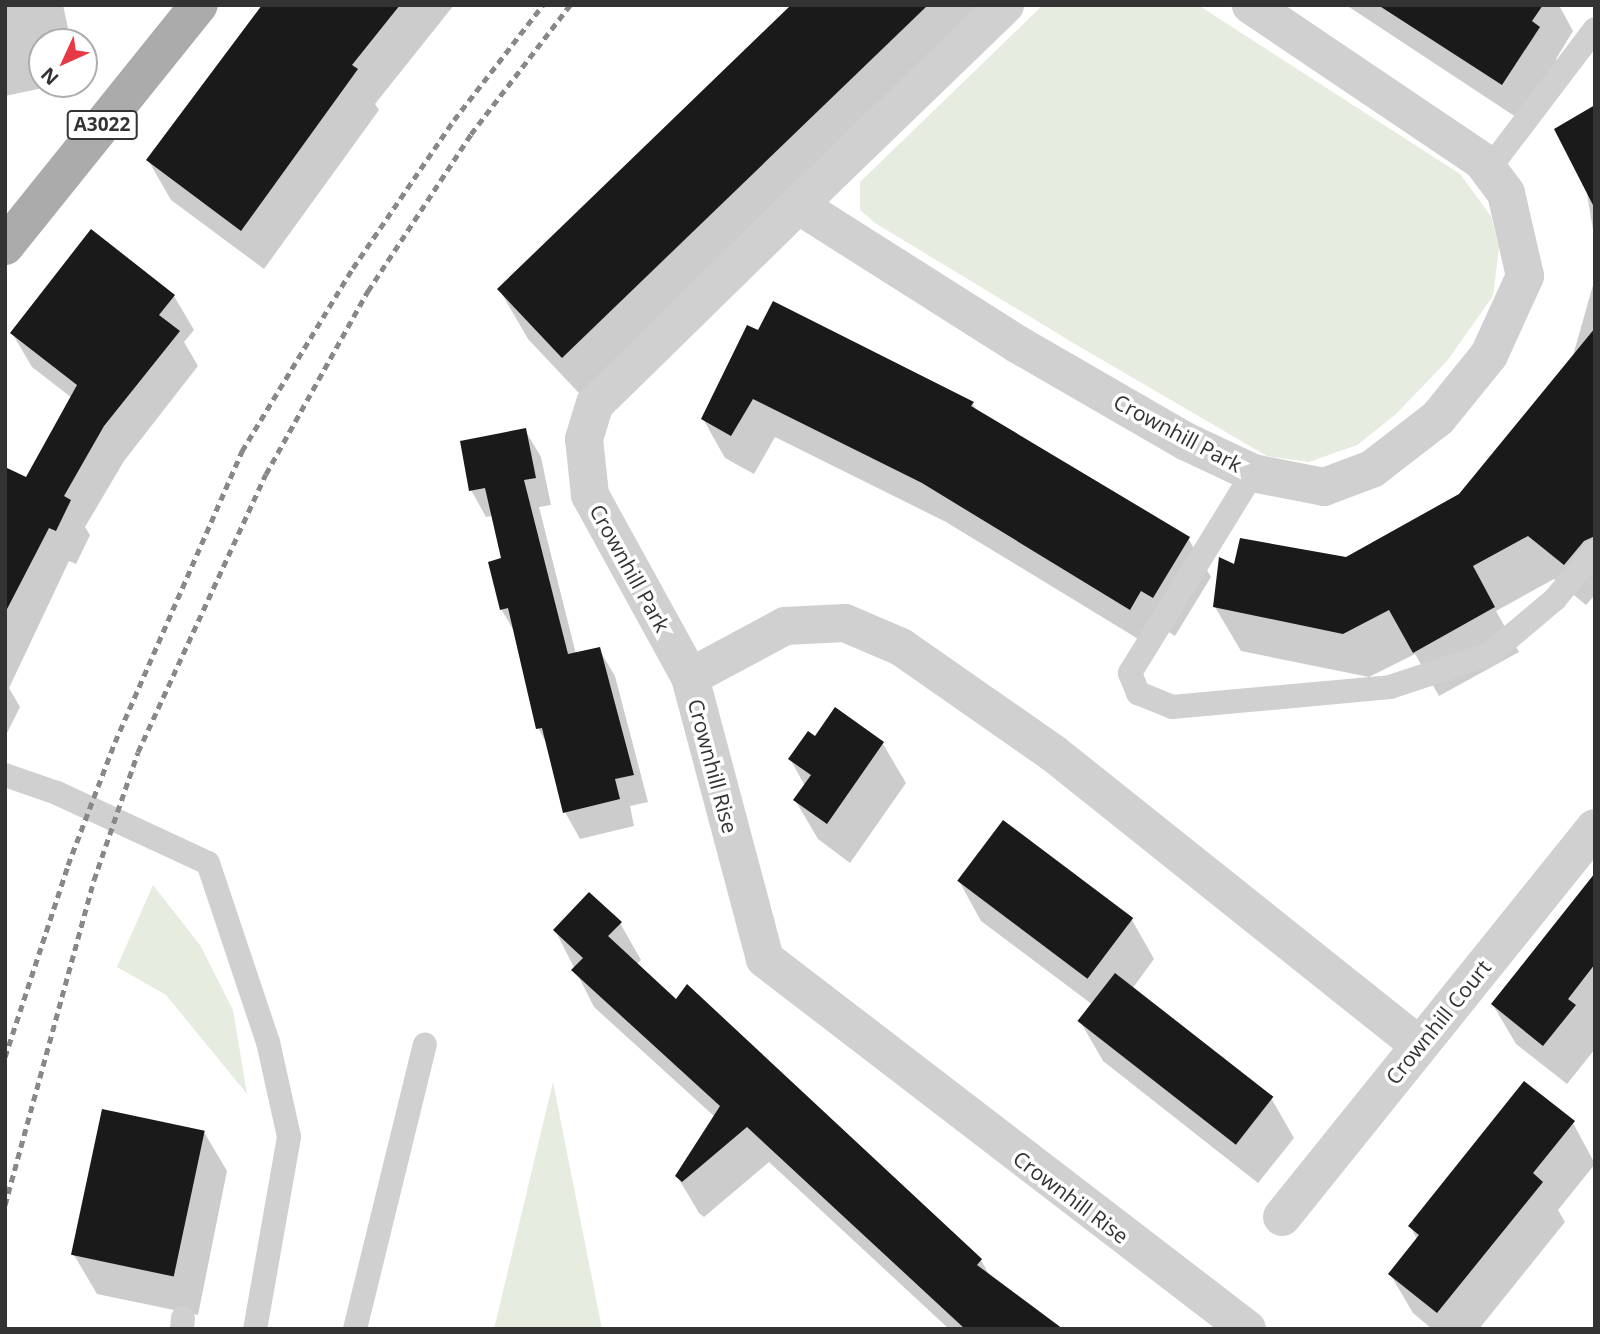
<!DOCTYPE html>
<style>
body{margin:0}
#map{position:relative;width:1600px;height:1334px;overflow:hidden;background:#fff;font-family:"Open Sans",sans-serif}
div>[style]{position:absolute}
.green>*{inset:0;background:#e6ecdf}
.shadow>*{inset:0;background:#0003}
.building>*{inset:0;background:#1a1a1a;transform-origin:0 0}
.service>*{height:24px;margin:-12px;padding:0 12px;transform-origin:12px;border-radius:12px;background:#d0d0d0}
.minor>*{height:38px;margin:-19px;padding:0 19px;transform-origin:19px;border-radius:19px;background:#d0d0d0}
.primary>*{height:38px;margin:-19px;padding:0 19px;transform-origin:19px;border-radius:19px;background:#ababab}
.rail>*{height:5px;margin-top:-2.5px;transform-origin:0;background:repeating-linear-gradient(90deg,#888 0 7px,transparent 0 12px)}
span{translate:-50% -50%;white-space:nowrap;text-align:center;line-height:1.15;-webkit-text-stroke:7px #fff;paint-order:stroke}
.shield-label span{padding:2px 5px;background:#fff;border:2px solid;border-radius:5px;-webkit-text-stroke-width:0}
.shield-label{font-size:19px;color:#333;font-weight:700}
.street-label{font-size:21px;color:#333}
.frame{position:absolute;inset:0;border:7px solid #333;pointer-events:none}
.north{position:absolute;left:28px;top:28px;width:70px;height:70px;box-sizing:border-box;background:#fff;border:2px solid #adadad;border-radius:50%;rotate:225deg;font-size:19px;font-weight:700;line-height:28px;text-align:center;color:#333}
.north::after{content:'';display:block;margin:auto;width:24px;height:32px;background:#e63946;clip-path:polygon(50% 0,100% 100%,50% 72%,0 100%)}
</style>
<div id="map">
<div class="green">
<div style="clip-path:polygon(1043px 5px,1198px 5px,1460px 174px,1491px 216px,1499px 248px,1493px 296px,1447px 361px,1395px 415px,1357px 445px,1309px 462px,1267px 456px,1080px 347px,875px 223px,860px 210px,860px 182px)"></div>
<div style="clip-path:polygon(153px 885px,200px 945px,233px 1010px,247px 1094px,166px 995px,117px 967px)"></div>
<div style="clip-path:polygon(553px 1082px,602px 1329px,494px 1329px)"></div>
</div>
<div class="shadow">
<div style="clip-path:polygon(5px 5px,63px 5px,71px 42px,42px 42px,42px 84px,48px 87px,5px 96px)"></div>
<div style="clip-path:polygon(267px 5px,454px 5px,375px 104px,379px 110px,264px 269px,171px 200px,148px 160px)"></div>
<div style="clip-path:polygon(793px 5px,1009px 5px,592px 407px,528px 339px,499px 289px)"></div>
<div style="clip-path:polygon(1346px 5px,1559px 5px,1573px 31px,1556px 59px,1561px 67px,1525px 123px)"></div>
<div style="clip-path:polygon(1595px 107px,1595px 242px,1586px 188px)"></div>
<div style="clip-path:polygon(1595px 278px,1595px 595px,1586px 605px,1554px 579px,1496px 611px,1519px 652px,1439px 696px,1415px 654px,1369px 677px,1241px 651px,1215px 607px,1236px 566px,1346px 559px,1461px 495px,1572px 359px)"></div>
<div style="clip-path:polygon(174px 296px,194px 330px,184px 342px,198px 366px,124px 461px,85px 527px,90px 535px,76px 564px,69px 561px,9px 688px,20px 707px,5px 737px,5px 469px,27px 480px,72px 398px,32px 367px,12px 333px)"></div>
<div style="clip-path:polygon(748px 327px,972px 403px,977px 411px,1188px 538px,1211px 577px,1175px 636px,1164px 629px,1153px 648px,946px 522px,775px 437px,754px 474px,725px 458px,703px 419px)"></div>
<div style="clip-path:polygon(525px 430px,541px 457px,551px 505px,539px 507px,576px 654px,599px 649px,615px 676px,648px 802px,630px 806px,634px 826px,580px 839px,565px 812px,548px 746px,538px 728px,516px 634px,501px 609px,503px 560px,493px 516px,486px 517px,471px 490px)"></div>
<div style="clip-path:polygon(835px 709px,883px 744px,906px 783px,850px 863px,818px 839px,795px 800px,805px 786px,790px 759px,815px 738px)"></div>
<div style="clip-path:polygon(1595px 877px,1595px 1049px,1567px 1084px,1516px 1044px,1493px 1005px)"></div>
<div style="clip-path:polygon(959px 881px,1132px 920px,1154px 959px,1132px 989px,1271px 1098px,1294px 1138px,1258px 1183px,1103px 1061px,1080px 1021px,1093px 1005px,981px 921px)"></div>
<div style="clip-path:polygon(620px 923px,641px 960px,636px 965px,981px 1260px,991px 1278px,1060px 1329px,949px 1329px,769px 1162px,704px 1217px,699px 1213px,677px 1176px,715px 1117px,594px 1007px,555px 930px)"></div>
<div style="clip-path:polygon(1573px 1123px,1595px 1164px,1558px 1210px,1565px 1222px,1479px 1329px,1432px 1329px,1413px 1313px,1390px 1274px,1417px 1239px,1410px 1226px)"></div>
<div style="clip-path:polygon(204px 1132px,227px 1171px,198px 1315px,97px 1294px,74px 1255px)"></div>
</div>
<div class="building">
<div style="clip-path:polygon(262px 5px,400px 5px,352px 65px,358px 69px,241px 231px,146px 160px)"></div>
<div style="clip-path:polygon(791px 5px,928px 5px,562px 358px,497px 289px)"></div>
<div style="clip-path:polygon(1378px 5px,1543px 5px,1532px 21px,1540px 27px,1502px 85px)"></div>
<div style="clip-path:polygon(1595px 105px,1595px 209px,1554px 129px)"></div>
<div style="clip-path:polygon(91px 229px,175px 295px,159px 315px,180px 331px,104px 426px,64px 496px,71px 500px,56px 531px,49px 528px,5px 613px,5px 467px,26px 477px,77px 385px,10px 333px)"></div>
<div style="clip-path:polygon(773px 301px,974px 402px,971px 406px,1190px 537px,1153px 598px,1141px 591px,1130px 610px,922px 483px,753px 399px,731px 436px,701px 419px,747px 325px,758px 330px)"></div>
<div style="clip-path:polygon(1595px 328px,1595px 536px,1584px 541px,1564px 565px,1528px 536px,1473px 566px,1495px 607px,1413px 653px,1389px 610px,1343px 634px,1213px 607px,1219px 557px,1234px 564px,1240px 538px,1346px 557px,1459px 494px)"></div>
<div style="clip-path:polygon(526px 428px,536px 478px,524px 480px,568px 654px,600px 647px,634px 775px,615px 779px,620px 799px,563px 813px,542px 728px,536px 729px,508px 608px,500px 610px,488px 562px,501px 558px,485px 488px,469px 491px,460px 441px)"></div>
<div style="clip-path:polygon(835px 707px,884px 742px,827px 824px,793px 800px,811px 775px,788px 759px,808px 731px,815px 736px)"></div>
<div style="left:1003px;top:820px;width:163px;height:76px;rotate:37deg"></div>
<div style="clip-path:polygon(1595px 873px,1595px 964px,1568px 999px,1576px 1005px,1543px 1046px,1491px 1004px)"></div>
<div style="clip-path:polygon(589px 892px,622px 922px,608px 936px,676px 999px,687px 984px,982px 1259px,977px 1265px,1063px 1329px,965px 1329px,747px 1127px,682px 1182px,675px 1176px,720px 1106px,571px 970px,583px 958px,553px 930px)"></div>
<div style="left:1115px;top:973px;width:201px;height:61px;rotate:38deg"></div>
<div style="clip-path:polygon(1524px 1081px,1575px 1121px,1533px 1173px,1543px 1182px,1437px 1313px,1388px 1274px,1419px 1235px,1408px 1226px)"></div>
<div style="left:102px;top:1109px;width:105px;height:149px;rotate:12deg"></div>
</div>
<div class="service">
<div style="left:1488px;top:170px;width:177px;rotate:-52.8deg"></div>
<div style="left:1253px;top:473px;width:235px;rotate:121.6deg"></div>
<div style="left:1130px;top:673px;width:22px;rotate:68deg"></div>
<div style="left:1138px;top:693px;width:37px;rotate:22deg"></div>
<div style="left:1172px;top:707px;width:219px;rotate:-5.2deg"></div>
<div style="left:1390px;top:687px;width:105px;rotate:-18.3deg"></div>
<div style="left:1490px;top:654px;width:85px;rotate:-40.2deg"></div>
<div style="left:1555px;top:599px;width:62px;rotate:-50.2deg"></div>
<div style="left:5px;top:775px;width:55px;rotate:19.1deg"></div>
<div style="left:57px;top:793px;width:166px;rotate:24.9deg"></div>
<div style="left:208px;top:863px;width:189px;rotate:71.5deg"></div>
<div style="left:268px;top:1042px;width:97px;rotate:77.5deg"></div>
<div style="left:289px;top:1137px;width:195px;rotate:100deg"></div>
<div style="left:182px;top:1329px;width:11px;rotate:-85deg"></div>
<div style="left:355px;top:1329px;width:293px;rotate:-76.2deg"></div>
</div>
<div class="minor">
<div style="left:798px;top:205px;width:288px;rotate:-44deg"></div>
<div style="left:690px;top:677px;width:208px;rotate:-118.8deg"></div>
<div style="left:590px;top:495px;width:56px;rotate:-96.1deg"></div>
<div style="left:584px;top:439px;width:37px;rotate:-73deg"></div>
<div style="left:595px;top:404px;width:284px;rotate:-44.4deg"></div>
<div style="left:798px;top:205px;width:259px;rotate:32.4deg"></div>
<div style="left:1017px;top:344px;width:194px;rotate:30deg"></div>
<div style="left:1185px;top:441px;width:75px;rotate:25.2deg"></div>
<div style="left:1253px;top:473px;width:72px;rotate:11.2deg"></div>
<div style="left:1324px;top:487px;width:51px;rotate:-20.6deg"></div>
<div style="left:1372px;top:469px;width:83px;rotate:-37.7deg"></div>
<div style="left:1438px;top:418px;width:81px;rotate:-51deg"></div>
<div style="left:1489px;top:355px;width:87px;rotate:-65.5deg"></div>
<div style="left:1525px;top:276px;width:85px;rotate:-102.9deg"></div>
<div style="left:1506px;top:193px;width:40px;rotate:-127deg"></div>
<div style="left:1482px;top:161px;width:279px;rotate:-146deg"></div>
<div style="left:1282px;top:1217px;width:499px;rotate:-51.2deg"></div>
<div style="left:1247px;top:1329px;width:608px;rotate:-142.49deg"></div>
<div style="left:765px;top:959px;width:292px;rotate:-104.9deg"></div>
<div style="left:690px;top:677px;width:108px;rotate:-28.2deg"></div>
<div style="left:785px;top:626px;width:60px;rotate:-2.9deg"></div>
<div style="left:845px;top:623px;width:61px;rotate:23.2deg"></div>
<div style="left:901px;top:647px;width:185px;rotate:34.9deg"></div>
<div style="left:1053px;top:753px;width:468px;rotate:38.6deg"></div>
</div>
<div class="primary">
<div style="left:5px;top:246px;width:309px;rotate:-51.2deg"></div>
</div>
<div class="rail">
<div style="left:5px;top:1057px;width:202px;rotate:-71.8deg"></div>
<div style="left:68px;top:865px;width:132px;rotate:-69.1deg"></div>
<div style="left:115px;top:742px;width:318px;rotate:-66.4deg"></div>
<div style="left:242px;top:451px;width:214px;rotate:-58.8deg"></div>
<div style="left:353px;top:268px;width:179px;rotate:-55.7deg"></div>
<div style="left:454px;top:120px;width:145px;rotate:-52.3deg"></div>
<div style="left:5px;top:1205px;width:337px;rotate:-74.7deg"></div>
<div style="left:94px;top:880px;width:135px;rotate:-71deg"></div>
<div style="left:138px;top:752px;width:306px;rotate:-65.3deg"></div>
<div style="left:266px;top:474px;width:210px;rotate:-60.9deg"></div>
<div style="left:368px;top:291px;width:188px;rotate:-56.7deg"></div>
<div style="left:471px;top:134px;width:163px;rotate:-52.5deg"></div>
</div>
<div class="shield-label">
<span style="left:102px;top:125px">A3022</span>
</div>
<div class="street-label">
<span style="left:1178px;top:433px;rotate:28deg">Crownhill Park</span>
<span style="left:630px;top:568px;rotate:61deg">Crownhill Park</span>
<span style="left:713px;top:766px;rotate:75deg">Crownhill Rise</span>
<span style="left:1438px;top:1022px;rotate:-51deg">Crownhill Court</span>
<span style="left:1071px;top:1197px;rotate:37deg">Crownhill Rise</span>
</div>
<div class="frame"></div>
<div class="north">N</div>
</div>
